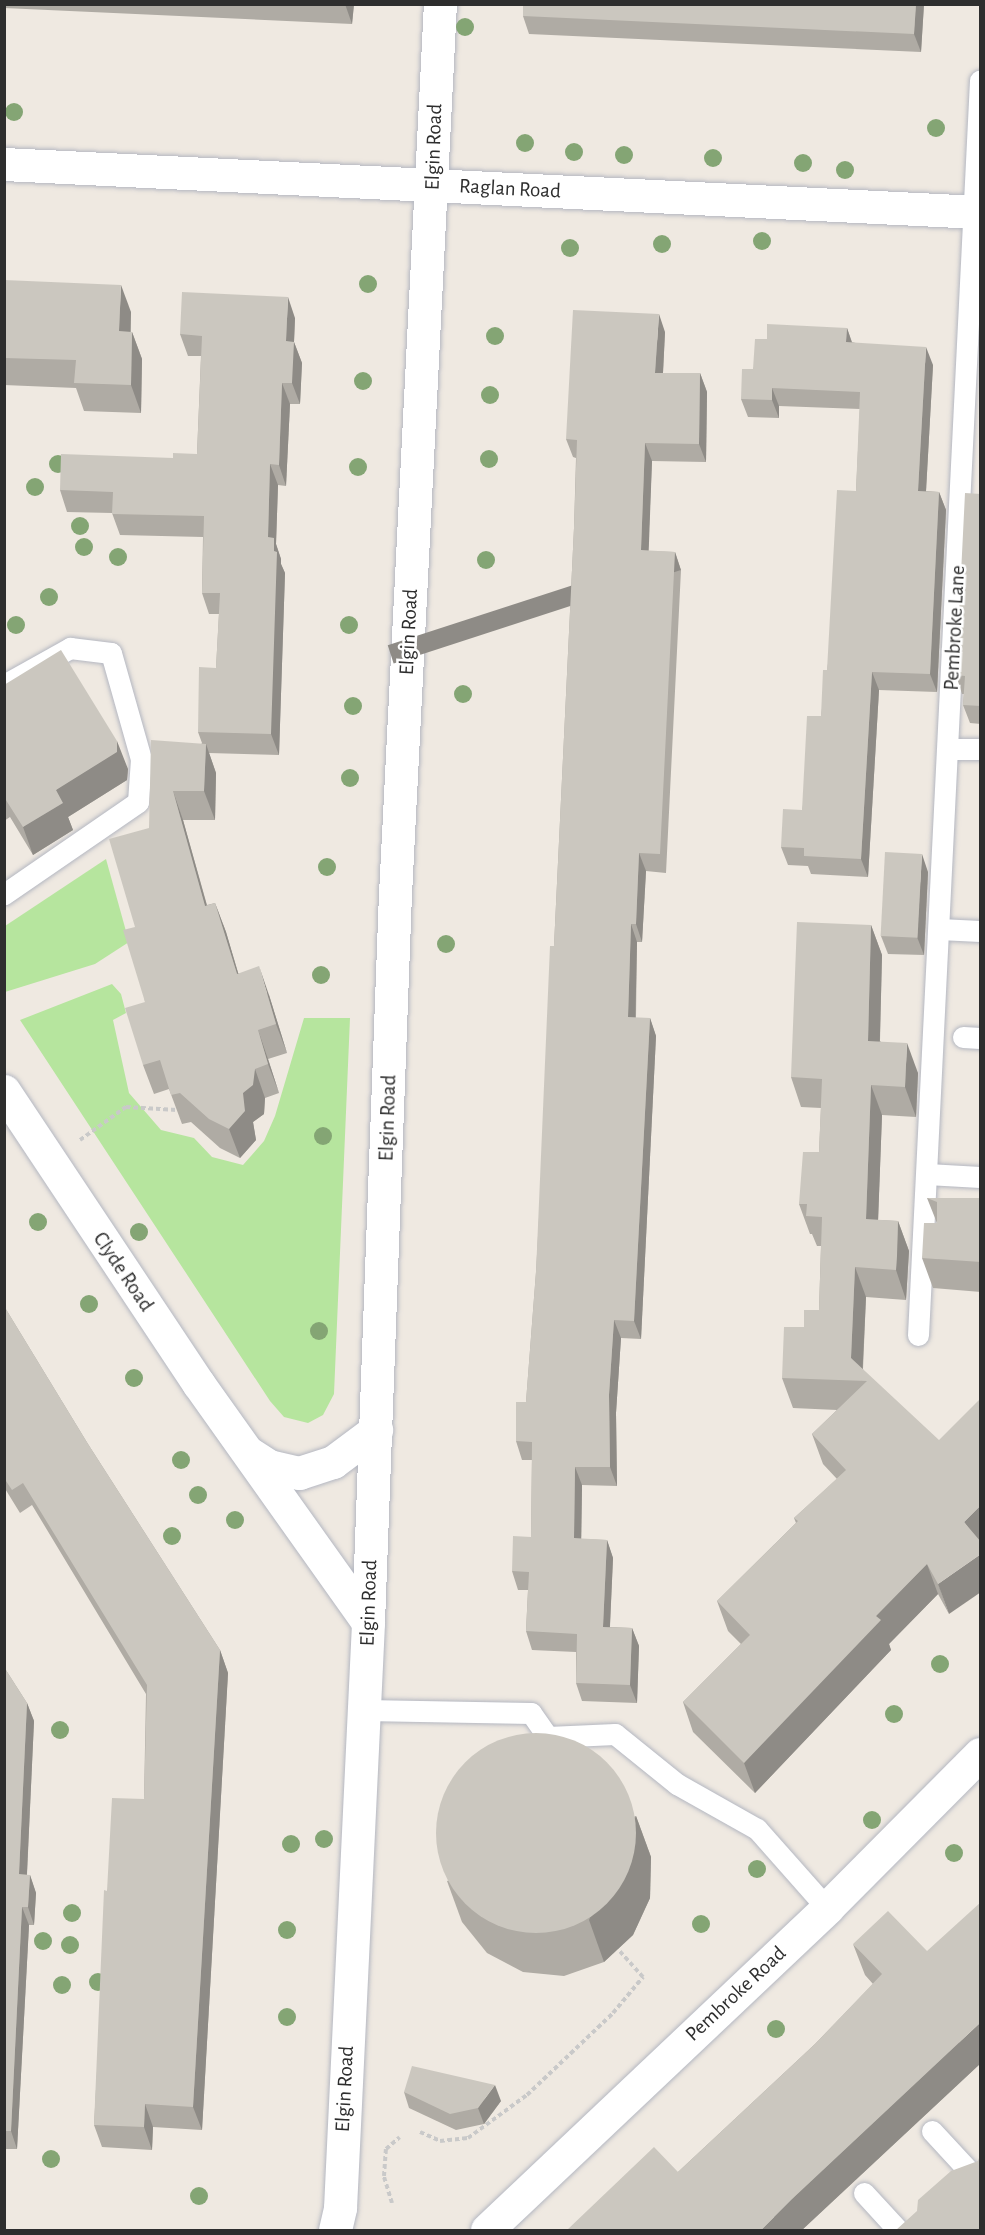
<!DOCTYPE html>
<style>
body{margin:0}
#map{position:relative;width:985px;height:2235px;overflow:hidden;background:#efe9e1;font-family:"Alegreya Sans",sans-serif}
div>[style]{position:absolute}
.green>*{inset:0;background:#b6e59e}
.path>*{height:4px;margin-top:-2px;transform-origin:0;background:repeating-linear-gradient(90deg,#c9c9c9 0 4.5px,transparent 0 7.5px)}
.roads{filter:drop-shadow(0 0 2px #b4b7c1) drop-shadow(0 0 2px #b4b7c1)}
.lane>*{height:21px;margin:-10.5px;padding:0 10.5px;transform-origin:10.5px;border-radius:10.5px;background:#fff}
.street>*{height:33px;margin:-16.5px;padding:0 16.5px;transform-origin:16.5px;border-radius:16.5px;background:#fff}
.secondary>*{height:33px;margin:-16.5px;padding:0 16.5px;transform-origin:16.5px;border-radius:16.5px;background:#fff}
.trees>*{width:18px;height:18px;margin:-9px;border-radius:50%;background:#84a574}
.wall>*{inset:0;background:#afaba4}
.shaded-wall>*{inset:0;background:#8e8b86;transform-origin:0 0}
.building>*{inset:0;background:#cbc7bf;transform-origin:0 0}
.round{border-radius:50%}
span{translate:-50% -50%;white-space:nowrap;text-align:center;line-height:1.15;-webkit-text-stroke:5px #fff;paint-order:stroke}
.street-label{font-size:21px;color:#2e2e2e}
.frame{position:absolute;inset:0;border:6px solid #2e2e2e;pointer-events:none}
</style>
<div id="map">
<div class="green">
<div style="clip-path:polygon(106px 859px,129px 942px,95px 964px,5px 992px,5px 926px)"></div>
<div style="clip-path:polygon(112px 984px,121px 994px,126px 1013px,113px 1020px,129px 1093px,161px 1130px,194px 1138px,212px 1157px,243px 1165px,264px 1141px,275px 1116px,304px 1018px,350px 1018px,334px 1394px,323px 1415px,308px 1423px,284px 1417px,270px 1401px,20px 1020px)"></div>
</div>
<div class="path">
<div style="left:80px;top:1140px;width:57px;rotate:-35.7deg"></div>
<div style="left:126px;top:1107px;width:51px;rotate:3.4deg"></div>
<div style="left:420px;top:2132px;width:22px;rotate:24deg"></div>
<div style="left:440px;top:2141px;width:28px;rotate:-6deg"></div>
<div style="left:468px;top:2138px;width:73px;rotate:-36.1deg"></div>
<div style="left:527px;top:2095px;width:119px;rotate:-43.6deg"></div>
<div style="left:613px;top:2013px;width:47px;rotate:-50.2deg"></div>
<div style="left:643px;top:1977px;width:38px;rotate:-132deg"></div>
<div style="left:392px;top:2203px;width:28px;rotate:-107deg"></div>
<div style="left:384px;top:2176px;width:27px;rotate:-86deg"></div>
<div style="left:386px;top:2149px;width:18px;rotate:-41deg"></div>
</div>
<div class="roads">
<div class="lane">
<div style="left:4px;top:685px;width:76px;rotate:-29.3deg"></div>
<div style="left:70px;top:648px;width:41px;rotate:7deg"></div>
<div style="left:111px;top:653px;width:110px;rotate:74.2deg"></div>
<div style="left:141px;top:759px;width:43px;rotate:94deg"></div>
<div style="left:138px;top:802px;width:163px;rotate:145.5deg"></div>
<div style="left:948px;top:749px;width:32px"></div>
<div style="left:939px;top:929px;width:41px;rotate:2.8deg"></div>
<div style="left:963px;top:1037px;width:17px;rotate:3deg"></div>
<div style="left:927px;top:1174px;width:53px;rotate:3.2deg"></div>
<div style="left:918px;top:1335px;width:1256px;rotate:-87.17deg"></div>
<div style="left:364px;top:1710px;width:167px;rotate:1deg"></div>
<div style="left:531px;top:1713px;width:29px;rotate:55deg"></div>
<div style="left:548px;top:1737px;width:67px;rotate:-2.6deg"></div>
<div style="left:615px;top:1734px;width:80px;rotate:38.9deg"></div>
<div style="left:677px;top:1784px;width:92px;rotate:29.4deg"></div>
<div style="left:757px;top:1829px;width:106px;rotate:48.5deg"></div>
<div style="left:932px;top:2131px;width:71px;rotate:47.3deg"></div>
<div style="left:864px;top:2193px;width:50px;rotate:47.4deg"></div>
</div>
<div class="street">
<div style="left:4px;top:164px;width:977px;rotate:2.82deg"></div>
<div style="left:4px;top:1091px;width:351px;rotate:56.4deg"></div>
<div style="left:198px;top:1383px;width:293px;rotate:54.6deg"></div>
<div style="left:249px;top:1453px;width:24px;rotate:33deg"></div>
<div style="left:269px;top:1466px;width:31px;rotate:13deg"></div>
<div style="left:299px;top:1473px;width:36px;rotate:-18deg"></div>
<div style="left:333px;top:1462px;width:54px;rotate:-36.7deg"></div>
<div style="left:335px;top:2230px;width:23px;rotate:-77deg"></div>
<div style="left:340px;top:2208px;width:587px;rotate:-87.26deg"></div>
<div style="left:368px;top:1622px;width:729px;rotate:-87.88deg"></div>
<div style="left:395px;top:894px;width:891px;rotate:-87.11deg"></div>
</div>
<div class="secondary">
<div style="left:487px;top:2230px;width:468px;rotate:-43.4deg"></div>
<div style="left:827px;top:1908px;width:217px;rotate:-45.2deg"></div>
</div>
</div>
<div class="trees">
<div style="left:465px;top:27px"></div>
<div style="left:14px;top:112px"></div>
<div style="left:936px;top:128px"></div>
<div style="left:525px;top:143px"></div>
<div style="left:574px;top:152px"></div>
<div style="left:624px;top:155px"></div>
<div style="left:713px;top:158px"></div>
<div style="left:803px;top:163px"></div>
<div style="left:845px;top:170px"></div>
<div style="left:762px;top:241px"></div>
<div style="left:662px;top:244px"></div>
<div style="left:570px;top:248px"></div>
<div style="left:368px;top:284px"></div>
<div style="left:495px;top:336px"></div>
<div style="left:363px;top:381px"></div>
<div style="left:490px;top:395px"></div>
<div style="left:489px;top:459px"></div>
<div style="left:58px;top:464px"></div>
<div style="left:358px;top:467px"></div>
<div style="left:35px;top:487px"></div>
<div style="left:80px;top:526px"></div>
<div style="left:84px;top:547px"></div>
<div style="left:118px;top:557px"></div>
<div style="left:486px;top:560px"></div>
<div style="left:49px;top:597px"></div>
<div style="left:16px;top:625px"></div>
<div style="left:349px;top:625px"></div>
<div style="left:463px;top:694px"></div>
<div style="left:353px;top:706px"></div>
<div style="left:350px;top:778px"></div>
<div style="left:327px;top:867px"></div>
<div style="left:446px;top:944px"></div>
<div style="left:321px;top:975px"></div>
<div style="left:323px;top:1136px"></div>
<div style="left:38px;top:1222px"></div>
<div style="left:139px;top:1232px"></div>
<div style="left:89px;top:1304px"></div>
<div style="left:319px;top:1331px"></div>
<div style="left:134px;top:1378px"></div>
<div style="left:181px;top:1460px"></div>
<div style="left:198px;top:1495px"></div>
<div style="left:235px;top:1520px"></div>
<div style="left:172px;top:1536px"></div>
<div style="left:940px;top:1664px"></div>
<div style="left:894px;top:1714px"></div>
<div style="left:60px;top:1730px"></div>
<div style="left:872px;top:1820px"></div>
<div style="left:324px;top:1839px"></div>
<div style="left:291px;top:1844px"></div>
<div style="left:954px;top:1853px"></div>
<div style="left:757px;top:1869px"></div>
<div style="left:72px;top:1913px"></div>
<div style="left:701px;top:1924px"></div>
<div style="left:287px;top:1930px"></div>
<div style="left:43px;top:1941px"></div>
<div style="left:70px;top:1945px"></div>
<div style="left:98px;top:1982px"></div>
<div style="left:62px;top:1985px"></div>
<div style="left:287px;top:2017px"></div>
<div style="left:776px;top:2029px"></div>
<div style="left:51px;top:2159px"></div>
<div style="left:199px;top:2196px"></div>
</div>
<div class="wall">
<div style="clip-path:polygon(4px 4px,354px 4px,352px 24px,4px 8px)"></div>
<div style="clip-path:polygon(924px 4px,921px 52px,529px 34px,523px 16px)"></div>
<div style="clip-path:polygon(4px 280px,131px 312px,131px 332px,132px 332px,142px 359px,141px 413px,84px 411px,76px 388px,4px 385px)"></div>
<div style="clip-path:polygon(295px 318px,294px 342px,302px 363px,300px 404px,290px 404px,286px 486px,278px 485px,276px 544px,281px 559px,281px 564px,285px 573px,279px 755px,209px 753px,216px 773px,215px 820px,183px 820px,207px 905px,215px 903px,226px 932px,238px 973px,269px 995px,287px 1053px,268px 1059px,279px 1093px,265px 1098px,264px 1114px,253px 1122px,256px 1140px,240px 1158px,220px 1148px,191px 1122px,182px 1124px,169px 1089px,154px 1094px,143px 1065px,145px 1002px,135px 927px,149px 828px,202px 743px,198px 732px,216px 668px,219px 614px,209px 614px,202px 593px,203px 537px,120px 535px,112px 513px,67px 512px,60px 490px,173px 458px,197px 454px,201px 356px,188px 356px,180px 334px)"></div>
<div style="clip-path:polygon(847px 328px,852px 342px,933px 365px,926px 491px,939px 492px,946px 510px,937px 692px,879px 690px,868px 877px,811px 874px,808px 866px,788px 865px,781px 847px,802px 810px,821px 716px,827px 670px,856px 491px,860px 409px,779px 406px,779px 418px,748px 417px,741px 399px,753px 369px,767px 339px)"></div>
<div style="clip-path:polygon(665px 332px,663px 373px,700px 373px,707px 392px,706px 462px,652px 461px,648px 551px,675px 552px,681px 570px,666px 873px,646px 871px,642px 942px,637px 942px,636px 1018px,650px 1018px,656px 1036px,641px 1339px,621px 1338px,616px 1413px,617px 1486px,582px 1485px,581px 1539px,607px 1540px,613px 1558px,610px 1627px,632px 1628px,639px 1646px,637px 1703px,582px 1701px,576px 1683px,576px 1652px,532px 1650px,526px 1631px,528px 1590px,518px 1590px,512px 1571px,531px 1537px,532px 1460px,522px 1460px,516px 1441px,526px 1402px,536px 1272px,554px 946px,574px 528px,576px 458px,573px 457px,566px 439px)"></div>
<div style="clip-path:polygon(981px 494px,981px 724px,970px 723px,963px 705px,964px 694px,962px 694px,956px 675px)"></div>
<div style="clip-path:polygon(4px 685px,128px 769px,127px 780px,68px 817px,73px 830px,33px 855px,10px 817px,4px 821px)"></div>
<div style="clip-path:polygon(928px 872px,924px 955px,888px 954px,881px 936px)"></div>
<div style="clip-path:polygon(871px 925px,882px 955px,880px 1041px,918px 1073px,916px 1117px,882px 1115px,878px 1220px,898px 1221px,909px 1251px,906px 1300px,866px 1297px,863px 1369px,949px 1614px,938px 1594px,889px 1644px,891px 1650px,755px 1793px,693px 1732px,683px 1702px,741px 1644px,728px 1631px,717px 1601px,796px 1523px,794px 1518px,837px 1479px,823px 1464px,812px 1434px,837px 1410px,793px 1408px,782px 1378px,804px 1327px,819px 1310px,821px 1246px,817px 1246px,812px 1234px,810px 1234px,799px 1204px,819px 1152px,821px 1108px,801px 1107px,791px 1077px)"></div>
<div style="clip-path:polygon(927px 1198px,981px 1198px,981px 1292px,933px 1288px,922px 1258px,937px 1223px)"></div>
<div style="clip-path:polygon(4px 1306px,88px 1444px,220px 1650px,228px 1673px,202px 2130px,153px 2127px,152px 2150px,102px 2147px,94px 2125px,107px 1891px,144px 1799px,146px 1694px,32px 1505px,20px 1513px,4px 1487px)"></div>
<div style="clip-path:polygon(4px 1667px,27px 1703px,34px 1721px,27px 1875px,30px 1875px,36px 1893px,34px 1925px,29px 1925px,17px 2149px,4px 2149px)"></div>
<div style="clip-path:polygon(636px 1816px,651px 1857px,650px 1898px,633px 1935px,604px 1962px,564px 1976px,523px 1972px,487px 1953px,462px 1922px,447px 1881px)"></div>
<div style="clip-path:polygon(853px 1944px,981px 2063px,802px 2230px,678px 2172px,815px 2044px,873px 1984px,865px 1975px)"></div>
<div style="clip-path:polygon(404px 2092px,501px 2101px,484px 2124px,456px 2130px,409px 2108px)"></div>
</div>
<div class="shaded-wall">
<div style="clip-path:polygon(345px 4px,354px 4px,352px 24px)"></div>
<div style="clip-path:polygon(916px 4px,924px 4px,921px 52px,914px 34px)"></div>
<div style="clip-path:polygon(121px 285px,131px 312px,129px 359px,119px 331px)"></div>
<div style="clip-path:polygon(288px 297px,295px 318px,294px 342px,302px 363px,300px 404px,292px 383px,286px 341px)"></div>
<div style="clip-path:polygon(659px 314px,665px 332px,662px 392px,655px 373px)"></div>
<div style="clip-path:polygon(847px 328px,853px 346px,846px 342px)"></div>
<div style="clip-path:polygon(132px 332px,142px 359px,141px 413px,131px 385px)"></div>
<div style="clip-path:polygon(926px 347px,933px 365px,925px 509px,918px 491px)"></div>
<div style="clip-path:polygon(700px 373px,707px 392px,706px 462px,699px 444px)"></div>
<div style="clip-path:polygon(282px 383px,290px 404px,286px 486px,279px 465px)"></div>
<div style="clip-path:polygon(772px 388px,779px 406px,779px 418px,772px 400px)"></div>
<div style="clip-path:polygon(645px 443px,652px 461px,648px 569px,641px 550px)"></div>
<div style="clip-path:polygon(270px 464px,278px 485px,276px 544px,281px 559px,281px 564px,285px 573px,279px 755px,271px 734px,268px 537px)"></div>
<div style="clip-path:polygon(939px 492px,946px 510px,937px 692px,930px 674px)"></div>
<div style="left:675px;top:552px;width:19px;height:302px;rotate:72deg"></div>
<div style="clip-path:polygon(872px 672px,879px 690px,868px 877px,861px 859px)"></div>
<div style="clip-path:polygon(117px 741px,128px 769px,127px 780px,68px 817px,73px 830px,33px 855px,23px 827px,56px 790px)"></div>
<div style="clip-path:polygon(206px 744px,216px 773px,215px 820px,204px 791px)"></div>
<div style="clip-path:polygon(173px 791px,183px 820px,215px 935px,205px 906px)"></div>
<div style="clip-path:polygon(639px 853px,646px 871px,642px 942px,636px 924px)"></div>
<div style="clip-path:polygon(922px 854px,928px 872px,924px 955px,917px 937px)"></div>
<div style="clip-path:polygon(215px 903px,226px 932px,247px 1003px,237px 974px)"></div>
<div style="clip-path:polygon(631px 924px,637px 942px,635px 1035px,628px 1017px)"></div>
<div style="clip-path:polygon(871px 925px,882px 955px,879px 1071px,868px 1041px)"></div>
<div style="clip-path:polygon(259px 966px,269px 995px,287px 1053px,276px 1024px)"></div>
<div style="clip-path:polygon(650px 1018px,656px 1036px,641px 1339px,634px 1321px)"></div>
<div style="clip-path:polygon(258px 1030px,268px 1059px,279px 1093px,268px 1064px)"></div>
<div style="clip-path:polygon(907px 1043px,918px 1073px,916px 1117px,905px 1087px)"></div>
<div style="clip-path:polygon(255px 1069px,265px 1098px,264px 1114px,253px 1122px,256px 1140px,240px 1158px,229px 1129px,243px 1093px)"></div>
<div style="clip-path:polygon(871px 1085px,882px 1115px,877px 1249px,866px 1219px)"></div>
<div style="clip-path:polygon(898px 1221px,909px 1251px,906px 1300px,896px 1270px)"></div>
<div style="clip-path:polygon(855px 1267px,866px 1297px,862px 1381px,851px 1358px)"></div>
<div style="clip-path:polygon(614px 1320px,621px 1338px,616px 1413px,617px 1486px,610px 1467px,609px 1395px)"></div>
<div style="clip-path:polygon(575px 1467px,582px 1485px,581px 1557px,574px 1538px)"></div>
<div style="clip-path:polygon(981px 1505px,981px 1546px,964px 1522px)"></div>
<div style="clip-path:polygon(607px 1540px,613px 1558px,609px 1645px,603px 1627px)"></div>
<div style="clip-path:polygon(981px 1554px,981px 1592px,949px 1614px,938px 1584px)"></div>
<div style="clip-path:polygon(927px 1564px,938px 1594px,889px 1644px,891px 1650px,755px 1793px,744px 1763px,876px 1616px)"></div>
<div style="clip-path:polygon(632px 1628px,639px 1646px,637px 1703px,630px 1685px)"></div>
<div style="clip-path:polygon(220px 1650px,228px 1673px,202px 2130px,193px 2107px)"></div>
<div style="clip-path:polygon(27px 1703px,34px 1721px,26px 1893px,19px 1874px)"></div>
<div style="clip-path:polygon(636px 1816px,651px 1857px,650px 1898px,633px 1935px,604px 1962px,589px 1920px)"></div>
<div style="clip-path:polygon(30px 1875px,36px 1893px,34px 1925px,28px 1907px)"></div>
<div style="clip-path:polygon(22px 1907px,29px 1925px,17px 2149px,11px 2131px)"></div>
<div style="clip-path:polygon(981px 2022px,981px 2063px,802px 2230px,761px 2230px,792px 2199px)"></div>
<div style="clip-path:polygon(495px 2085px,501px 2101px,484px 2124px,478px 2108px)"></div>
<div style="clip-path:polygon(145px 2104px,153px 2127px,152px 2150px,144px 2127px)"></div>
</div>
<div class="building">
<div style="clip-path:polygon(523px 4px,916px 4px,914px 34px,523px 16px)"></div>
<div style="clip-path:polygon(4px 280px,121px 285px,119px 331px,132px 332px,131px 385px,74px 383px,76px 360px,4px 358px)"></div>
<div style="clip-path:polygon(182px 292px,288px 297px,286px 341px,294px 342px,292px 383px,282px 383px,279px 465px,270px 464px,268px 537px,274px 538px,274px 551px,277px 552px,271px 734px,198px 732px,199px 667px,216px 668px,220px 593px,202px 593px,204px 516px,112px 514px,113px 492px,60px 490px,61px 454px,173px 458px,173px 453px,197px 454px,202px 336px,180px 334px)"></div>
<div style="clip-path:polygon(573px 310px,659px 314px,655px 373px,700px 373px,699px 444px,645px 443px,641px 550px,675px 552px,660px 854px,639px 853px,636px 924px,631px 924px,628px 1017px,650px 1018px,634px 1321px,614px 1320px,609px 1395px,610px 1467px,575px 1467px,574px 1538px,607px 1540px,603px 1627px,632px 1628px,630px 1685px,576px 1683px,577px 1634px,526px 1631px,529px 1572px,512px 1571px,513px 1536px,531px 1537px,532px 1442px,516px 1441px,516px 1402px,526px 1402px,536px 1272px,550px 946px,554px 946px,574px 528px,577px 440px,566px 439px)"></div>
<div style="clip-path:polygon(767px 324px,847px 328px,846px 342px,926px 347px,918px 491px,939px 492px,930px 674px,872px 672px,861px 859px,804px 856px,804px 848px,781px 847px,783px 809px,802px 810px,807px 716px,821px 716px,823px 670px,827px 670px,837px 490px,856px 491px,860px 392px,772px 388px,772px 400px,741px 399px,742px 369px,753px 369px,755px 339px,767px 339px)"></div>
<div style="clip-path:polygon(965px 493px,981px 494px,981px 706px,963px 705px,965px 676px,956px 675px)"></div>
<div style="clip-path:polygon(61px 650px,117px 741px,117px 752px,56px 790px,63px 803px,23px 827px,4px 797px,4px 685px)"></div>
<div style="clip-path:polygon(151px 740px,206px 744px,204px 791px,173px 791px,205px 906px,215px 903px,237px 974px,259px 966px,276px 1024px,258px 1030px,268px 1064px,255px 1069px,253px 1085px,243px 1093px,245px 1111px,229px 1129px,209px 1119px,180px 1093px,171px 1095px,160px 1060px,143px 1065px,125px 1008px,145px 1002px,123px 930px,135px 927px,109px 839px,149px 828px)"></div>
<div style="left:885px;top:852px;width:37px;height:84px;rotate:3deg"></div>
<div style="clip-path:polygon(797px 922px,871px 925px,868px 1041px,907px 1043px,905px 1087px,871px 1085px,866px 1219px,898px 1221px,897px 1256px,896px 1270px,855px 1267px,851px 1358px,939px 1440px,981px 1398px,981px 1505px,964px 1522px,981px 1542px,981px 1554px,938px 1584px,927px 1564px,876px 1616px,881px 1620px,744px 1763px,683px 1702px,750px 1635px,717px 1601px,798px 1521px,794px 1518px,846px 1470px,812px 1434px,867px 1381px,782px 1378px,784px 1327px,804px 1327px,804px 1310px,819px 1310px,822px 1217px,806px 1216px,807px 1204px,799px 1204px,803px 1152px,819px 1152px,822px 1079px,791px 1077px)"></div>
<div style="clip-path:polygon(927px 1198px,981px 1198px,981px 1262px,922px 1258px,924px 1223px,937px 1223px,937px 1202px)"></div>
<div style="clip-path:polygon(4px 1306px,88px 1444px,220px 1650px,193px 2107px,145px 2104px,144px 2127px,94px 2125px,104px 1890px,107px 1891px,112px 1798px,144px 1799px,147px 1685px,23px 1483px,12px 1490px,4px 1478px)"></div>
<div style="clip-path:polygon(4px 1667px,27px 1703px,19px 1874px,30px 1875px,28px 1907px,22px 1907px,11px 2131px,4px 2131px)"></div>
<div class="round" style="left:436px;top:1733px;width:200px;height:200px"></div>
<div style="clip-path:polygon(981px 1902px,981px 2022px,792px 2199px,761px 2230px,567px 2230px,654px 2147px,678px 2172px,815px 2044px,882px 1974px,853px 1944px,888px 1911px,927px 1951px)"></div>
<div style="clip-path:polygon(412px 2066px,495px 2085px,478px 2108px,450px 2114px,404px 2092px)"></div>
<div style="clip-path:polygon(981px 2152px,981px 2230px,896px 2230px,917px 2211px,918px 2200px,951px 2171px,978px 2161px)"></div>
</div>
<div class="street-label">
<span style="left:434px;top:147px;rotate:-88deg">Elgin Road</span>
<span style="left:510px;top:189px;rotate:3deg">Raglan Road</span>
<span style="left:955px;top:628px;rotate:-87deg">Pembroke Lane</span>
<span style="left:409px;top:632px;rotate:-87deg">Elgin Road</span>
<span style="left:388px;top:1118px;rotate:-88deg">Elgin Road</span>
<span style="left:123px;top:1272px;rotate:56deg">Clyde Road</span>
<span style="left:369px;top:1603px;rotate:-88deg">Elgin Road</span>
<span style="left:736px;top:1994px;rotate:-43deg">Pembroke Road</span>
<span style="left:345px;top:2089px;rotate:-87deg">Elgin Road</span>
</div>
<div class="frame"></div>
</div>
